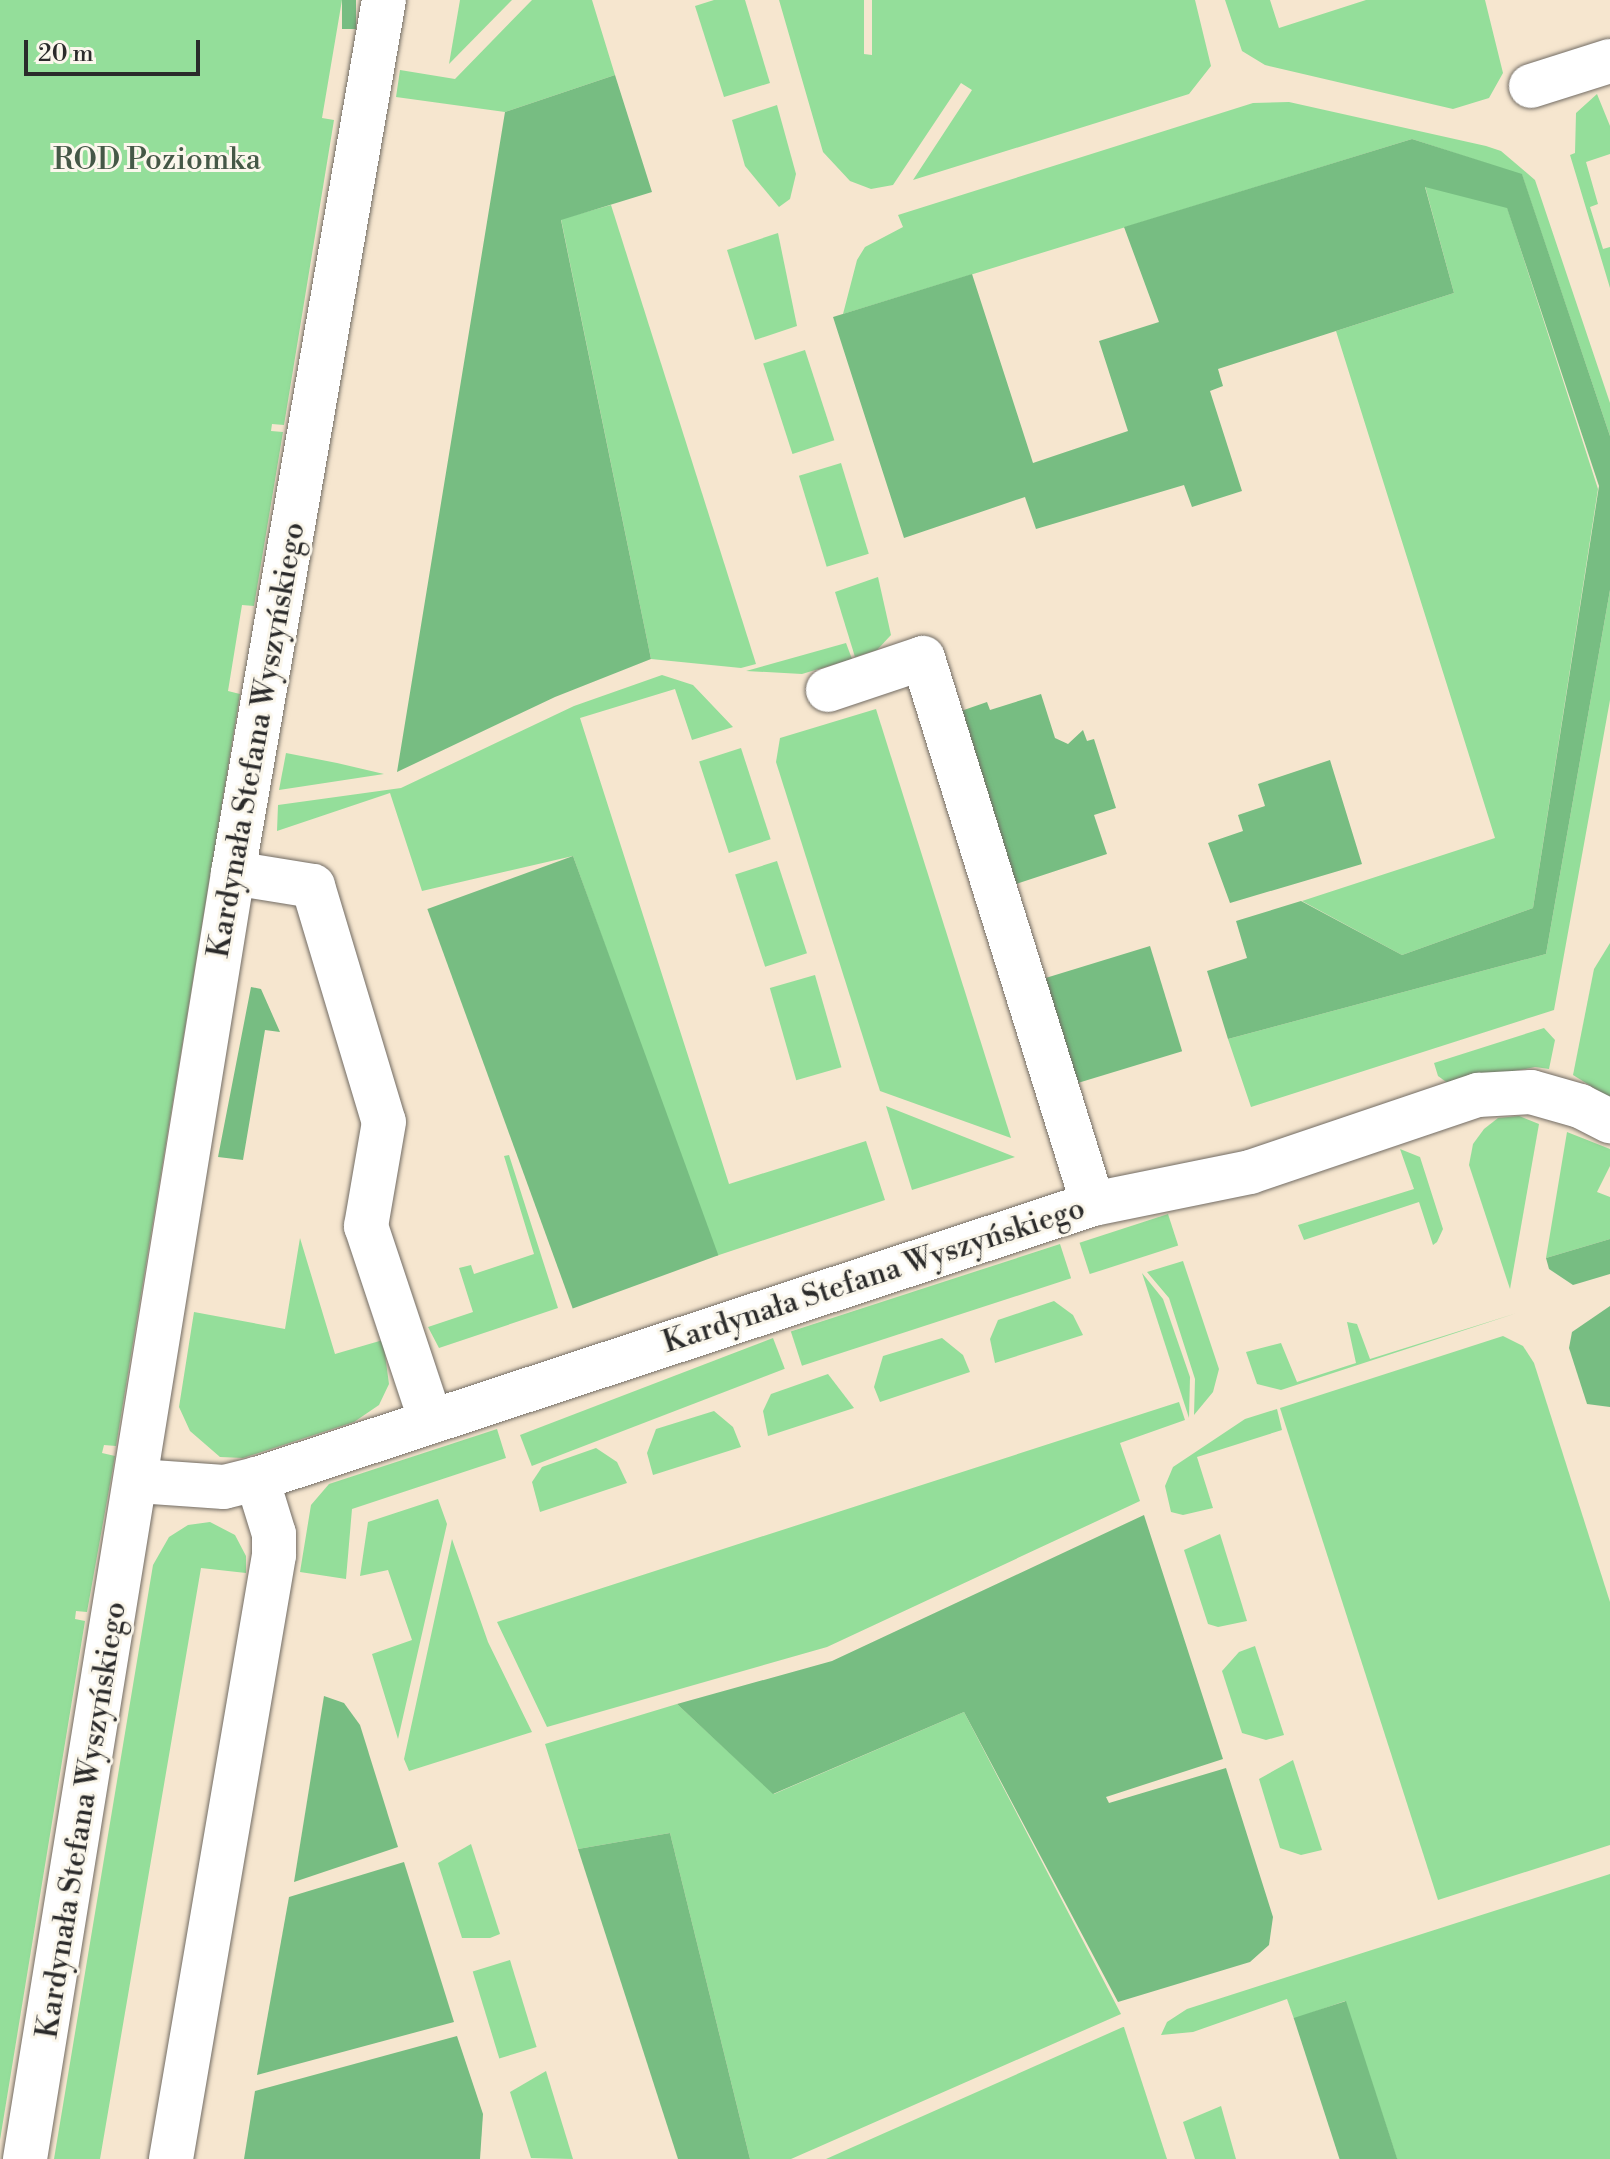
<!DOCTYPE html>
<meta charset="utf-8">
<style>
body{margin:0}
#map{position:relative;width:1610px;height:2159px;overflow:hidden;background:#f6e6cf;font-family:"Libre Bodoni",serif}
div>[style]{position:absolute}
.green>*{inset:0;background:#94de9a;transform-origin:0 0}
.forest>*{inset:0;background:#77bd82;transform-origin:0 0}
.roads{filter:drop-shadow(0 0 2px #726c64) drop-shadow(0 0 2px #726c64)}
.minor>*{height:44px;margin:-22px;padding:0 22px;transform-origin:22px;border-radius:22px;background:#fff}
span{translate:-50% -50%;white-space:nowrap;text-align:center;line-height:1.15;-webkit-text-stroke:6px #fbf7ec;paint-order:stroke}
.park-label{font-size:30px;color:#455847}
.street-label{font-size:30px;color:#2b2b2b}
.scale{position:absolute;left:24px;top:40px;width:176px;height:36px;box-sizing:border-box;border:4px solid #2b2b2b;border-top:0;padding-left:10px;font-size:24px;line-height:28px;white-space:nowrap;color:#2b2b2b;-webkit-text-stroke:6px #fbf7ec;paint-order:stroke}
</style>
<div id="map">
<div class="green">
<div style="clip-path:polygon(0 0,342px 0,322px 118px,334px 120px,284px 425px,272px 424px,271px 431px,283px 432px,254px 606px,242px 605px,228px 691px,240px 694px,116px 1446px,104px 1445px,102px 1453px,115px 1456px,87px 1612px,76px 1611px,75px 1619px,85px 1621px,0 2140px)"></div>
<div style="clip-path:polygon(460px 0,512px 0,449px 64px)"></div>
<div style="clip-path:polygon(532px 0,592px 0,615px 75px,505px 112px,396px 97px,400px 70px,455px 79px)"></div>
<div style="clip-path:polygon(714px 0,745px 0,770px 83px,724px 97px,695px 6px)"></div>
<div style="clip-path:polygon(779px 0,864px 0,864px 54px,872px 55px,872px 0,1195px 0,1211px 66px,1189px 94px,913px 180px,972px 90px,961px 83px,893px 185px,871px 189px,850px 181px,823px 152px)"></div>
<div style="clip-path:polygon(1225px 0,1270px 0,1279px 28px,1366px 0,1485px 0,1503px 73px,1489px 98px,1453px 109px,1265px 65px,1242px 51px)"></div>
<div style="clip-path:polygon(1597px 94px,1610px 126px,1610px 154px,1586px 162px,1598px 204px,1590px 207px,1603px 249px,1610px 247px,1610px 288px,1570px 155px,1575px 153px,1576px 113px)"></div>
<div style="clip-path:polygon(1289px 102px,1486px 146px,1501px 151px,1535px 180px,1610px 403px,1610px 436px,1522px 175px,1412px 139px,843px 314px,857px 260px,865px 247px,903px 227px,898px 215px,1253px 103px)"></div>
<div style="clip-path:polygon(777px 105px,796px 174px,790px 199px,779px 207px,745px 166px,732px 120px)"></div>
<div style="clip-path:polygon(1425px 186px,1507px 207px,1598px 489px,1533px 908px,1402px 955px,1302px 901px,1495px 838px,1336px 331px,1454px 293px)"></div>
<div style="clip-path:polygon(611px 205px,756px 664px,741px 668px,651px 659px,561px 219px)"></div>
<div style="clip-path:polygon(778px 233px,797px 326px,755px 340px,727px 250px)"></div>
<div style="left:805px;top:350px;width:95px;height:44px;rotate:72deg"></div>
<div style="left:841px;top:463px;width:95px;height:44px;rotate:73deg"></div>
<div style="clip-path:polygon(878px 577px,891px 635px,877px 650px,855px 657px,835px 592px)"></div>
<div style="clip-path:polygon(1610px 590px,1610px 700px,1554px 1010px,1251px 1107px,1228px 1039px,1546px 954px)"></div>
<div style="clip-path:polygon(846px 643px,852px 659px,802px 674px,746px 671px)"></div>
<div style="clip-path:polygon(662px 675px,693px 685px,733px 727px,692px 740px,675px 689px,580px 718px,729px 1184px,866px 1141px,885px 1200px,716px 1256px,573px 856px,422px 891px,390px 793px,277px 831px,278px 805px,401px 788px,574px 706px)"></div>
<div style="clip-path:polygon(876px 709px,1011px 1138px,880px 1091px,776px 762px,780px 738px)"></div>
<div style="left:741px;top:748px;width:96px;height:44px;rotate:72deg"></div>
<div style="clip-path:polygon(286px 753px,337px 763px,384px 774px,279px 790px)"></div>
<div style="left:777px;top:861px;width:97px;height:44px;rotate:72deg"></div>
<div style="clip-path:polygon(1610px 943px,1610px 1098px,1573px 1075px,1594px 969px)"></div>
<div style="left:815px;top:975px;width:96px;height:47px;rotate:74deg"></div>
<div style="clip-path:polygon(1544px 1028px,1555px 1040px,1549px 1069px,1535px 1067px,1449px 1084px,1438px 1076px,1434px 1063px)"></div>
<div style="clip-path:polygon(886px 1106px,1015px 1157px,912px 1190px)"></div>
<div style="clip-path:polygon(1519px 1116px,1539px 1124px,1510px 1289px,1469px 1165px,1473px 1144px,1484px 1129px,1498px 1118px)"></div>
<div style="clip-path:polygon(1567px 1132px,1610px 1149px,1610px 1166px,1597px 1192px,1610px 1197px,1610px 1239px,1546px 1258px)"></div>
<div style="clip-path:polygon(1400px 1149px,1420px 1157px,1443px 1229px,1437px 1242px,1433px 1245px,1419px 1202px,1304px 1240px,1298px 1225px,1414px 1189px)"></div>
<div style="clip-path:polygon(509px 1155px,558px 1308px,439px 1348px,428px 1327px,473px 1312px,459px 1268px,471px 1265px,474px 1274px,534px 1254px,504px 1156px)"></div>
<div style="left:1168px;top:1214px;width:33px;height:93px;rotate:72deg"></div>
<div style="clip-path:polygon(300px 1238px,335px 1354px,383px 1340px,389px 1384px,379px 1405px,354px 1422px,243px 1458px,220px 1457px,190px 1431px,179px 1407px,194px 1312px,285px 1329px)"></div>
<div style="left:1060px;top:1244px;width:36px;height:283px;rotate:72deg"></div>
<div style="clip-path:polygon(1183px 1261px,1219px 1369px,1213px 1392px,1194px 1415px,1195px 1379px,1169px 1298px,1147px 1272px)"></div>
<div style="clip-path:polygon(1142px 1273px,1163px 1299px,1190px 1377px,1189px 1418px)"></div>
<div style="clip-path:polygon(1054px 1301px,1073px 1315px,1083px 1335px,995px 1363px,990px 1339px,998px 1320px)"></div>
<div style="clip-path:polygon(1517px 1313px,1281px 1390px,1257px 1384px,1246px 1352px,1281px 1343px,1297px 1382px,1356px 1363px,1347px 1322px,1357px 1324px,1370px 1359px)"></div>
<div style="clip-path:polygon(1503px 1336px,1523px 1346px,1534px 1363px,1610px 1602px,1610px 1845px,1438px 1900px,1280px 1408px)"></div>
<div style="left:773px;top:1338px;width:33px;height:271px;rotate:69deg"></div>
<div style="clip-path:polygon(942px 1338px,963px 1355px,970px 1372px,880px 1402px,874px 1387px,883px 1356px)"></div>
<div style="clip-path:polygon(828px 1374px,854px 1408px,768px 1436px,763px 1411px,771px 1394px)"></div>
<div style="clip-path:polygon(1179px 1402px,1185px 1420px,1120px 1443px,1140px 1501px,827px 1647px,547px 1727px,497px 1622px)"></div>
<div style="clip-path:polygon(1277px 1409px,1282px 1430px,1197px 1457px,1213px 1508px,1183px 1515px,1171px 1512px,1165px 1486px,1173px 1467px,1245px 1419px)"></div>
<div style="clip-path:polygon(714px 1411px,733px 1427px,741px 1447px,653px 1475px,647px 1453px,656px 1429px)"></div>
<div style="clip-path:polygon(497px 1429px,506px 1458px,352px 1509px,346px 1579px,300px 1572px,311px 1505px,329px 1484px)"></div>
<div style="clip-path:polygon(596px 1448px,617px 1462px,627px 1483px,540px 1512px,532px 1482px,542px 1467px)"></div>
<div style="clip-path:polygon(438px 1499px,447px 1524px,398px 1739px,372px 1654px,412px 1640px,388px 1570px,360px 1576px,368px 1522px)"></div>
<div style="clip-path:polygon(210px 1522px,235px 1535px,246px 1556px,246px 1573px,201px 1568px,100px 2159px,54px 2159px,153px 1565px,169px 1537px,188px 1525px)"></div>
<div style="clip-path:polygon(1220px 1534px,1247px 1621px,1218px 1627px,1208px 1624px,1184px 1550px)"></div>
<div style="clip-path:polygon(452px 1539px,488px 1642px,532px 1732px,409px 1771px,404px 1759px)"></div>
<div style="clip-path:polygon(1255px 1646px,1284px 1735px,1266px 1740px,1242px 1733px,1222px 1671px,1239px 1652px)"></div>
<div style="clip-path:polygon(677px 1704px,774px 1794px,964px 1712px,1121px 2014px,791px 2159px,750px 2159px,670px 1833px,578px 1849px,545px 1744px)"></div>
<div style="clip-path:polygon(1293px 1760px,1322px 1850px,1301px 1855px,1280px 1848px,1259px 1779px)"></div>
<div style="clip-path:polygon(471px 1844px,500px 1934px,490px 1938px,462px 1938px,438px 1863px)"></div>
<div style="clip-path:polygon(1610px 1874px,1610px 2159px,1397px 2159px,1345px 2001px,1294px 2019px,1287px 1999px,1193px 2032px,1161px 2035px,1167px 2022px,1187px 2009px)"></div>
<div style="left:510px;top:1960px;width:91px;height:39px;rotate:73deg"></div>
<div style="clip-path:polygon(1124px 2027px,1167px 2159px,826px 2159px,1123px 2027px)"></div>
<div style="clip-path:polygon(546px 2071px,573px 2159px,531px 2158px,510px 2092px)"></div>
<div style="clip-path:polygon(1221px 2106px,1236px 2159px,1195px 2159px,1183px 2122px)"></div>
</div>
<div class="forest">
<div style="left:342px;top:0;width:14px;height:29px"></div>
<div style="clip-path:polygon(615px 75px,652px 192px,561px 220px,651px 659px,555px 697px,397px 772px,505px 112px)"></div>
<div style="clip-path:polygon(1412px 139px,1522px 174px,1610px 436px,1610px 590px,1546px 954px,1228px 1039px,1207px 971px,1247px 958px,1236px 921px,1301px 901px,1402px 955px,1533px 908px,1599px 486px,1507px 208px,1425px 187px,1454px 293px,1218px 369px,1223px 386px,1210px 391px,1242px 491px,1192px 507px,1184px 485px,1036px 529px,1025px 497px,904px 538px,833px 317px,972px 274px,1033px 463px,1128px 431px,1099px 341px,1159px 322px,1124px 227px)"></div>
<div style="clip-path:polygon(1041px 694px,1055px 738px,1068px 744px,1083px 730px,1087px 741px,1094px 739px,1116px 808px,1094px 815px,1107px 854px,1016px 884px,961px 711px,987px 702px,990px 710px)"></div>
<div style="clip-path:polygon(1330px 760px,1362px 864px,1230px 903px,1208px 843px,1243px 831px,1238px 815px,1265px 806px,1258px 784px)"></div>
<div style="left:573px;top:856px;width:425px;height:155px;rotate:70deg"></div>
<div style="left:1150px;top:946px;width:110px;height:110px;rotate:73deg"></div>
<div style="clip-path:polygon(251px 987px,261px 989px,280px 1032px,265px 1030px,243px 1160px,218px 1157px)"></div>
<div style="clip-path:polygon(1610px 1239px,1610px 1274px,1573px 1285px,1549px 1269px,1546px 1258px)"></div>
<div style="clip-path:polygon(1610px 1306px,1610px 1407px,1587px 1404px,1569px 1348px,1572px 1332px)"></div>
<div style="clip-path:polygon(1144px 1515px,1223px 1759px,1106px 1797px,1109px 1803px,1226px 1768px,1273px 1917px,1269px 1945px,1250px 1962px,1118px 2002px,964px 1712px,773px 1794px,677px 1704px,832px 1661px)"></div>
<div style="clip-path:polygon(324px 1696px,344px 1703px,360px 1725px,398px 1847px,294px 1882px)"></div>
<div style="clip-path:polygon(670px 1833px,750px 2159px,678px 2159px,578px 1849px)"></div>
<div style="clip-path:polygon(404px 1862px,454px 2022px,257px 2075px,289px 1897px)"></div>
<div style="left:1346px;top:2001px;width:166px;height:55px;rotate:72deg"></div>
<div style="clip-path:polygon(457px 2036px,483px 2114px,480px 2159px,244px 2159px,255px 2091px)"></div>
</div>
<div class="roads">
<div class="minor">
<div style="left:1531px;top:86px;width:83px;rotate:-17.6deg"></div>
<div style="left:828px;top:690px;width:100px;rotate:-18.6deg"></div>
<div style="left:923px;top:658px;width:572px;rotate:72.71deg"></div>
<div style="left:233px;top:873px;width:81px;rotate:9.2deg"></div>
<div style="left:313px;top:886px;width:246px;rotate:73.3deg"></div>
<div style="left:384px;top:1122px;width:106px;rotate:99.8deg"></div>
<div style="left:366px;top:1226px;width:206px;rotate:71.6deg"></div>
<div style="left:138px;top:1481px;width:86px;rotate:4deg"></div>
<div style="left:224px;top:1487px;width:34px;rotate:-14deg"></div>
<div style="left:257px;top:1479px;width:880px;rotate:-18.21deg"></div>
<div style="left:1093px;top:1204px;width:160px;rotate:-11.5deg"></div>
<div style="left:1250px;top:1172px;width:241px;rotate:-18.7deg"></div>
<div style="left:1478px;top:1095px;width:53px;rotate:-3.2deg"></div>
<div style="left:1531px;top:1092px;width:51px;rotate:15.9deg"></div>
<div style="left:1580px;top:1106px;width:34px;rotate:27deg"></div>
<div style="left:25px;top:2159px;width:1303px;rotate:-80.81deg"></div>
<div style="left:233px;top:873px;width:886px;rotate:-80.19deg"></div>
<div style="left:171px;top:2159px;width:613px;rotate:-80.32deg"></div>
<div style="left:274px;top:1555px;width:21px;rotate:-90deg"></div>
<div style="left:274px;top:1534px;width:58px;rotate:-107.2deg"></div>
</div>
</div>
<div class="park-label">
<span style="left:157px;top:160px">ROD Poziomka</span>
</div>
<div class="street-label">
<span style="left:257px;top:740px;rotate:-80deg">Kardynała Stefana Wyszyńskiego</span>
<span style="left:874px;top:1276px;rotate:-18deg">Kardynała Stefana Wyszyńskiego</span>
<span style="left:82px;top:1820px;rotate:-81deg">Kardynała Stefana Wyszyńskiego</span>
</div>
<div class="scale">20 m</div>
</div>
